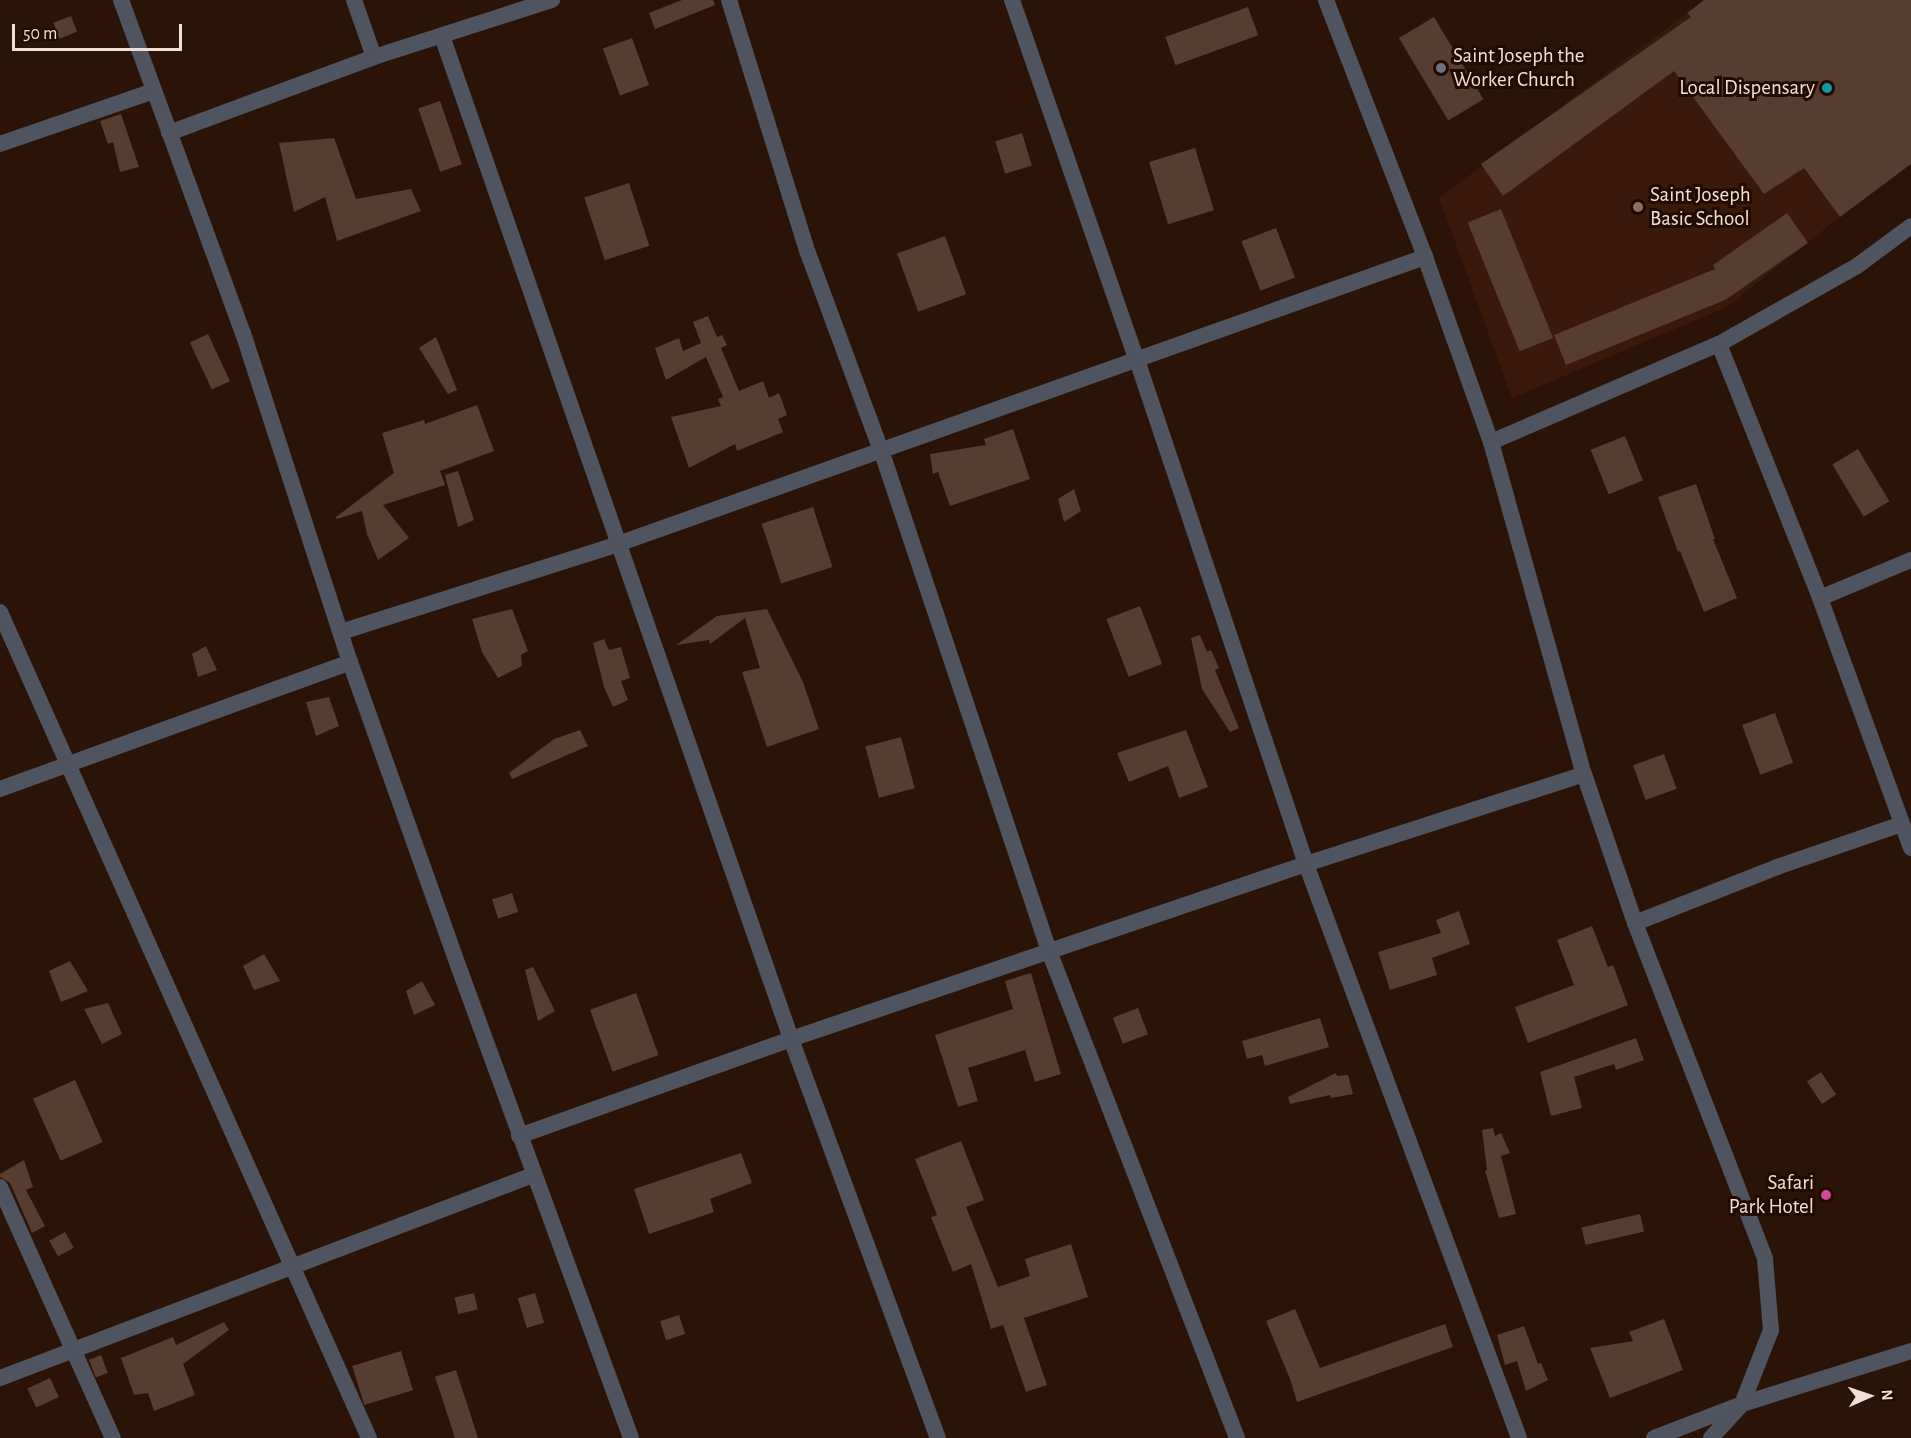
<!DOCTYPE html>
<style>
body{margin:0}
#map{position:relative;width:1911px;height:1438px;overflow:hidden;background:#2c1307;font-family:"Alegreya Sans",sans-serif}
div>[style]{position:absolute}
.built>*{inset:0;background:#391909}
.building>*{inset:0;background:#573c30;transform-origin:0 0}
.minor>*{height:16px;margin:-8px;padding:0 8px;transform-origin:8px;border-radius:8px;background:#4f5460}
.tertiary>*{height:16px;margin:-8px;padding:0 8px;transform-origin:8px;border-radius:8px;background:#4f5460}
.dots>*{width:16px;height:16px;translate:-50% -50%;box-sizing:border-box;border:3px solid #220a01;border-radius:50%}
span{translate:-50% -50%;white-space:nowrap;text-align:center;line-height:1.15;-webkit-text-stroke:6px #220a01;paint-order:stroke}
.poi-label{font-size:21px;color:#f2dfd7}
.left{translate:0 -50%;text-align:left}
.right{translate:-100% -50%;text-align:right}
.north{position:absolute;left:1839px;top:1366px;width:60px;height:60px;-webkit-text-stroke:4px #220a01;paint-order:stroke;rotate:87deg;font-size:16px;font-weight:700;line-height:24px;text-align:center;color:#f2dfd7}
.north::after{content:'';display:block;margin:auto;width:21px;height:27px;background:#f2dfd7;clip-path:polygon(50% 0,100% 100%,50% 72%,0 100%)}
.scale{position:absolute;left:12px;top:24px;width:170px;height:27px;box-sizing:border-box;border:3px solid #f2dfd7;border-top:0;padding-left:8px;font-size:18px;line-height:21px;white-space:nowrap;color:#f2dfd7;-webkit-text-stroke:4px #220a01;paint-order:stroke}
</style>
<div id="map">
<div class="built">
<div style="clip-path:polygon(1687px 13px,1840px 217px,1727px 307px,1512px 398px,1439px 198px)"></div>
</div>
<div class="building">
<div style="clip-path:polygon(682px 0,713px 0,715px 5px,655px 29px,649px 13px)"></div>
<div style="clip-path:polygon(1704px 0,1911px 0,1911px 164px,1840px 217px,1804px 168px,1764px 194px,1674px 71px,1503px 196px,1481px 164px,1691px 17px,1687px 13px)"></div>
<div style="left:1248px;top:7px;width:30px;height:88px;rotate:70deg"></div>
<div style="left:71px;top:16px;width:17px;height:19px;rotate:69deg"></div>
<div style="left:1434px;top:17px;width:96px;height:41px;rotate:59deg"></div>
<div style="left:632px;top:38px;width:50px;height:31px;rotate:70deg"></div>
<div style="left:440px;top:101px;width:67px;height:23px;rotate:71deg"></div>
<div style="clip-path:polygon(121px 114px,139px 167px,120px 172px,113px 142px,108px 144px,100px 121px)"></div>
<div style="left:1022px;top:133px;width:34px;height:28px;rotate:73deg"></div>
<div style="clip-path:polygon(334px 138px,356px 199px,411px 189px,421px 211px,337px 241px,325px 197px,294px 212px,279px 143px)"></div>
<div style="left:1195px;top:148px;width:65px;height:48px;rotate:73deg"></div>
<div style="left:629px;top:183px;width:66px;height:47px;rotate:72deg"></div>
<div style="left:1501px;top:209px;width:139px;height:36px;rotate:68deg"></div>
<div style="clip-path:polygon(1787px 213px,1808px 243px,1725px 300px,1566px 365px,1554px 335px,1715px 269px,1713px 265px)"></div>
<div style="left:1276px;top:228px;width:53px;height:37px;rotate:69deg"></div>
<div style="left:945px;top:236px;width:62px;height:51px;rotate:70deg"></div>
<div style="clip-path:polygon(708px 316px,717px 337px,722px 335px,727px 345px,721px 348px,739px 391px,763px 381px,769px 398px,779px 393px,787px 415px,778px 419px,783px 432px,737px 451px,735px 444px,689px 468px,671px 417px,721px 406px,718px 399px,723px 397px,706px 357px,666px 380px,655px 348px,679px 338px,683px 351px,701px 343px,693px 322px)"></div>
<div style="left:208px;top:334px;width:52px;height:20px;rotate:65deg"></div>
<div style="clip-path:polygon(436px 337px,457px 390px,448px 394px,419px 348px)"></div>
<div style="clip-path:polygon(477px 405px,494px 451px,440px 471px,445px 485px,383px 505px,409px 538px,378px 560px,367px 534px,362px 511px,337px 519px,336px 517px,394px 473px,382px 433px,424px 420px,425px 424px)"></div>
<div style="clip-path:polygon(1013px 429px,1030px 479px,950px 506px,938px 472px,933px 474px,930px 454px,986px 445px,984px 439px)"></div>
<div style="left:1625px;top:436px;width:48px;height:37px;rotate:68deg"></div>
<div style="left:1858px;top:449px;width:61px;height:30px;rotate:59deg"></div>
<div style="clip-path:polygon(458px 471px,474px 520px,458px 527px,445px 475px)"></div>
<div style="clip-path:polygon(1696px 484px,1715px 539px,1713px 539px,1737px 598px,1704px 612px,1680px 551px,1678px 552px,1658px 497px)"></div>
<div style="clip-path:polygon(1074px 489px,1081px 511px,1064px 522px,1058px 499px)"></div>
<div style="left:813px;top:507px;width:63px;height:54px;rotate:72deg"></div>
<div style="left:1140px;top:606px;width:62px;height:36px;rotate:69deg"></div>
<div style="clip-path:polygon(512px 609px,528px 651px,521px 655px,522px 666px,498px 678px,482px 652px,472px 619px)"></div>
<div style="clip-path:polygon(767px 609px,803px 682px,819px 729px,767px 747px,742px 672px,760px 668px,745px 618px,710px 644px,709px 640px,676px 645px,717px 616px)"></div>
<div style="clip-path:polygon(1200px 635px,1207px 652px,1211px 650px,1219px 668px,1215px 670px,1239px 728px,1230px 732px,1202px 689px,1191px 638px)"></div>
<div style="clip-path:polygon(604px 639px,609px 650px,621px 647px,630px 678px,621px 681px,628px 700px,613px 707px,604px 687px,593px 643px)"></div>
<div style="clip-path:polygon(206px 646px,217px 670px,198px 677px,192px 654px)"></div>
<div style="clip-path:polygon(329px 697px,339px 726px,316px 736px,306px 702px)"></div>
<div style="left:1775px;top:713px;width:53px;height:35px;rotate:70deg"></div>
<div style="clip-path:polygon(580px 730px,588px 746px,512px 779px,509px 773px,554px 739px)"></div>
<div style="clip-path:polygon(1186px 730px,1208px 787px,1179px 798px,1168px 766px,1129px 782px,1117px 753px)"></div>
<div style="left:901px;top:737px;width:53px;height:37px;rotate:75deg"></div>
<div style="left:1664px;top:754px;width:37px;height:33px;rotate:70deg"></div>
<div style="left:512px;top:893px;width:20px;height:21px;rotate:72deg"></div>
<div style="clip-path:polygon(1459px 911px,1470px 944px,1432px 958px,1437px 975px,1390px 990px,1378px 952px,1441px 933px,1436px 920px)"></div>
<div style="clip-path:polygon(1592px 926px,1608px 967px,1613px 965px,1628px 1005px,1528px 1043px,1515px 1007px,1574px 985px,1557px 940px)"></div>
<div style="clip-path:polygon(264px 954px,280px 981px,254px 990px,243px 966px)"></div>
<div style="clip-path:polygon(70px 961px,88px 991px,61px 1002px,49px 971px)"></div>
<div style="clip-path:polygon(533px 967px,555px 1011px,538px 1021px,525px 970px)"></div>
<div style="clip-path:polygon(1031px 973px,1061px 1074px,1035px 1082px,1025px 1050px,968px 1068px,978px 1101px,958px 1107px,935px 1035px,1013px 1009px,1005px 981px)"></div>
<div style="clip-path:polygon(422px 981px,435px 1005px,414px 1015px,406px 991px)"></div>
<div style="left:636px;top:993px;width:66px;height:49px;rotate:70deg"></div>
<div style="clip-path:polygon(108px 1003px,122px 1034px,102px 1044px,84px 1009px)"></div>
<div style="left:1138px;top:1008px;width:28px;height:27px;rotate:69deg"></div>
<div style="clip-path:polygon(1320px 1018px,1329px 1047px,1265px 1066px,1262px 1055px,1247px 1059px,1242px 1041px)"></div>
<div style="clip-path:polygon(1636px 1038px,1644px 1060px,1616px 1070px,1614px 1064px,1574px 1077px,1582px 1108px,1551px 1116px,1540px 1072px)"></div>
<div style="left:1821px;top:1072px;width:27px;height:17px;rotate:56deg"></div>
<div style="clip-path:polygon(1336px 1073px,1337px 1076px,1348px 1075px,1353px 1094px,1331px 1098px,1330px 1095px,1290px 1104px,1288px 1097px)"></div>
<div style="left:75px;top:1080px;width:68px;height:46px;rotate:66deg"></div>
<div style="clip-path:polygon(1493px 1128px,1495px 1136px,1501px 1133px,1510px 1153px,1501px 1156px,1516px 1214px,1499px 1218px,1485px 1171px,1487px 1170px,1482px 1130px)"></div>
<div style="clip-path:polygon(961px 1141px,984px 1200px,966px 1207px,998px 1287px,1030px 1276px,1025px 1259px,1071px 1244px,1088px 1297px,1024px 1318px,1047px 1385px,1026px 1392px,1003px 1325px,991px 1329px,971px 1264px,953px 1272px,931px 1217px,937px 1215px,915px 1159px)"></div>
<div style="clip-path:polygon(741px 1153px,752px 1183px,710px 1199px,714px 1212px,649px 1234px,634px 1189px)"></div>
<div style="clip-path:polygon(24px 1160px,33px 1187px,26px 1190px,45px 1226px,32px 1233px,10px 1183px,0 1177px,0 1174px)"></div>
<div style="left:1640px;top:1214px;width:18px;height:60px;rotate:77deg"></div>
<div style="left:65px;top:1232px;width:18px;height:18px;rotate:61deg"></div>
<div style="left:474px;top:1293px;width:17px;height:20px;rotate:77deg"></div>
<div style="left:535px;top:1293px;width:31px;height:18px;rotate:73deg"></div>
<div style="clip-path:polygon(1295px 1309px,1320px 1368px,1445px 1324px,1453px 1347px,1297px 1402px,1290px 1379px,1266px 1321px)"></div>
<div style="left:679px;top:1315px;width:20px;height:20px;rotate:72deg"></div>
<div style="clip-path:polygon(1664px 1319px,1683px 1370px,1610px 1398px,1590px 1348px,1633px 1341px,1629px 1332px)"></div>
<div style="clip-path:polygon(224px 1322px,229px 1330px,183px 1364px,195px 1395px,154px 1411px,148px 1393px,134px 1395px,121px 1358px,173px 1337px,176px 1345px)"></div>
<div style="clip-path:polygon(1524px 1326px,1538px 1364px,1541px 1363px,1548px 1380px,1526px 1391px,1517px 1361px,1505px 1365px,1497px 1335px)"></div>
<div style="left:401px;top:1351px;width:41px;height:51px;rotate:73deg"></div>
<div style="left:101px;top:1355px;width:19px;height:13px;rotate:69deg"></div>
<div style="left:456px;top:1370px;width:71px;height:22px;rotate:72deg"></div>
<div style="left:50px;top:1378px;width:21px;height:25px;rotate:65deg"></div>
</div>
<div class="minor">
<div style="left:354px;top:0;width:60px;rotate:70.7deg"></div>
<div style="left:729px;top:0;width:265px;rotate:72.7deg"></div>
<div style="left:808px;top:253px;width:210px;rotate:69.7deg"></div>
<div style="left:881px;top:450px;width:528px;rotate:71.46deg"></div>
<div style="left:1049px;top:951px;width:522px;rotate:68.89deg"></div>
<div style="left:1012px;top:0;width:381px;rotate:70.9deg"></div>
<div style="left:1137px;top:360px;width:532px;rotate:71.46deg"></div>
<div style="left:1306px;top:864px;width:612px;rotate:69.64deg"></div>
<div style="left:1326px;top:0;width:275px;rotate:68.9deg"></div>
<div style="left:1425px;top:257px;width:196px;rotate:70.4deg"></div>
<div style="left:1491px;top:442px;width:345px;rotate:74.4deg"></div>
<div style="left:1584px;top:774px;width:157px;rotate:71.1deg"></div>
<div style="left:1635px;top:923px;width:360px;rotate:68.8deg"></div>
<div style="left:1765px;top:1259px;width:71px;rotate:85.2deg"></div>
<div style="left:1771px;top:1330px;width:79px;rotate:111.4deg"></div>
<div style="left:1742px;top:1404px;width:46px;rotate:132.4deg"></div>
<div style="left:442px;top:36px;width:1062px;rotate:70.81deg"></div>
<div style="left:791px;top:1039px;width:425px;rotate:69.8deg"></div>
<div style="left:169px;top:133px;width:219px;rotate:-20.3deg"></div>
<div style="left:374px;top:57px;width:187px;rotate:-17.8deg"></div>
<div style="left:0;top:144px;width:163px;rotate:-19deg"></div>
<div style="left:1719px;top:344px;width:273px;rotate:68.3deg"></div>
<div style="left:1820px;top:598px;width:266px;rotate:70deg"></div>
<div style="left:1491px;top:442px;width:248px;rotate:-23.3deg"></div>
<div style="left:1719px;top:344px;width:159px;rotate:-29.5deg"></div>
<div style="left:1857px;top:266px;width:67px;rotate:-36.5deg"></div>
<div style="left:1820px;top:598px;width:99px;rotate:-22.7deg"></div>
<div style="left:0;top:612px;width:905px;rotate:65.93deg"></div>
<div style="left:341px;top:632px;width:291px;rotate:-17.6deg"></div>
<div style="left:618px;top:544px;width:857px;rotate:-19.58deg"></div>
<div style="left:0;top:789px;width:372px;rotate:-19.9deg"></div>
<div style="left:1635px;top:923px;width:153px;rotate:-21.5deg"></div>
<div style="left:1777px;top:867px;width:132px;rotate:-19deg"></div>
<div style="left:519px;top:1136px;width:289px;rotate:-19.6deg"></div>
<div style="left:791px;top:1039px;width:544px;rotate:-18.77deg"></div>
<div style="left:1306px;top:864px;width:292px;rotate:-17.9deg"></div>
<div style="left:0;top:1187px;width:275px;rotate:65.8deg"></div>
<div style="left:0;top:1378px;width:570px;rotate:-20.85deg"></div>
<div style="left:1654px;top:1438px;width:94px;rotate:-21.1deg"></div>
<div style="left:1742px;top:1404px;width:177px;rotate:-17.4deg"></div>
</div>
<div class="tertiary">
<div style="left:121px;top:0;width:355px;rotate:69.9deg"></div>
<div style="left:243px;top:333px;width:346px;rotate:72deg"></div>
<div style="left:350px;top:662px;width:325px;rotate:70.4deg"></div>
<div style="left:459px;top:968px;width:500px;rotate:69.9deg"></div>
</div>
<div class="dots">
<div style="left:1441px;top:68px;background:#6b7280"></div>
<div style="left:1827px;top:88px;background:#0f9aa8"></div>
<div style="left:1638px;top:207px;background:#8d6e63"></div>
<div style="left:1826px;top:1195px;background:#d1479c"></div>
</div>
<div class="poi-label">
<span class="left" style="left:1453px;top:68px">Saint Joseph the<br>Worker Church</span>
<span class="right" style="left:1815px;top:88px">Local Dispensary</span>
<span class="left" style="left:1650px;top:207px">Saint Joseph<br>Basic School</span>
<span class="right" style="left:1814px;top:1195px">Safari<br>Park Hotel</span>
</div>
<div class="north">N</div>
<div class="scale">50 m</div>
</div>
